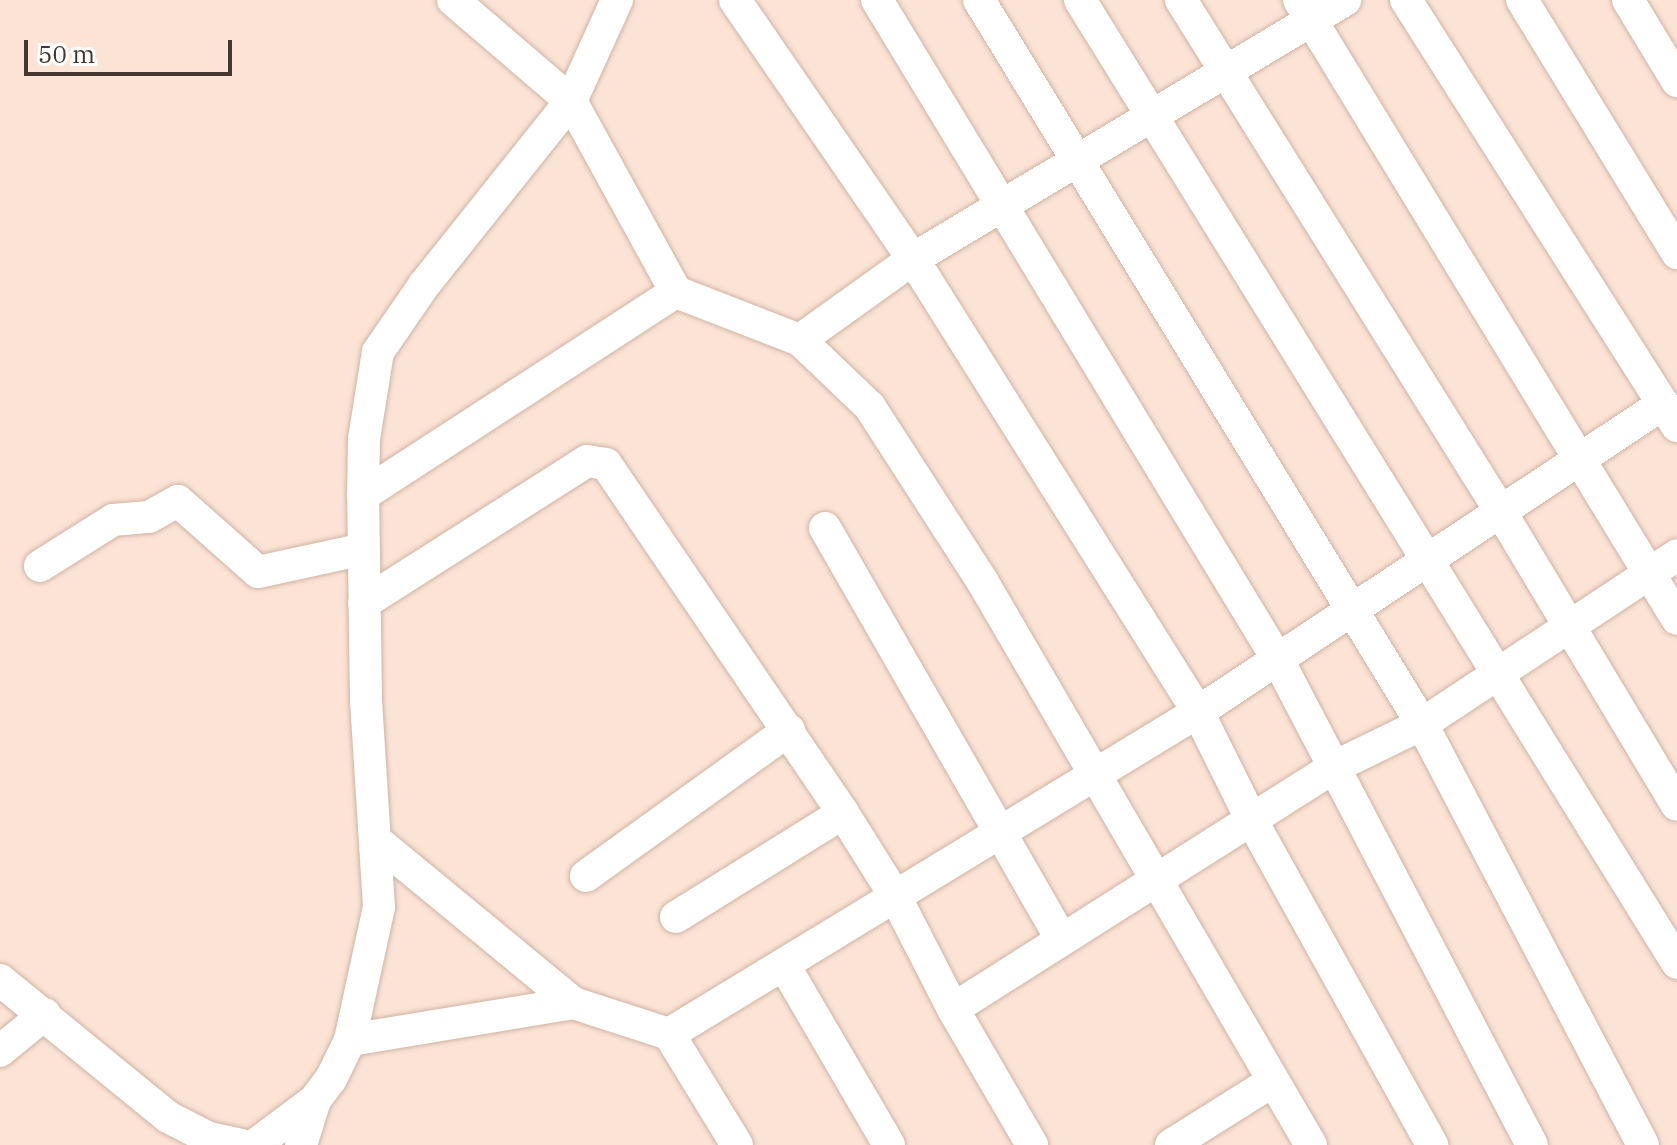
<!DOCTYPE html>
<style>
body{margin:0}
#map{position:relative;width:1677px;height:1145px;overflow:hidden;background:#fbe3d5;font-family:"IBM Plex Serif",serif}
div>[style]{position:absolute}
.roads{filter:drop-shadow(0 0 2px #d0b3a3) drop-shadow(0 0 2px #d0b3a3)}
.minor>*{height:32px;margin:-16px;padding:0 16px;transform-origin:16px;border-radius:16px;background:#fff}
span{translate:-50% -50%;white-space:nowrap;text-align:center;line-height:1.15;-webkit-text-stroke:7px #fff;paint-order:stroke}
.scale{position:absolute;left:24px;top:40px;width:208px;height:36px;box-sizing:border-box;border:4px solid #443831;border-top:0;padding-left:10px;font-size:24px;line-height:28px;white-space:nowrap;color:#443831;-webkit-text-stroke:6px #fff;paint-order:stroke}
</style>
<div id="map">
<div class="roads">
<div class="minor">
<div style="left:453px;top:0;width:155px;rotate:40.6deg"></div>
<div style="left:571px;top:101px;width:218px;rotate:61.2deg"></div>
<div style="left:735px;top:0;width:314px;rotate:55.5deg"></div>
<div style="left:913px;top:259px;width:535px;rotate:57.82deg"></div>
<div style="left:1198px;top:712px;width:122px;rotate:63.6deg"></div>
<div style="left:1252px;top:821px;width:371px;rotate:60.9deg"></div>
<div style="left:877px;top:0;width:772px;rotate:58.72deg"></div>
<div style="left:1278px;top:660px;width:547px;rotate:62.36deg"></div>
<div style="left:979px;top:0;width:849px;rotate:58.54deg"></div>
<div style="left:1422px;top:724px;width:475px;rotate:62.3deg"></div>
<div style="left:1080px;top:0;width:1133px;rotate:58.2deg"></div>
<div style="left:1181px;top:0;width:600px;rotate:58deg"></div>
<div style="left:1499px;top:509px;width:345px;rotate:59deg"></div>
<div style="left:1299px;top:0;width:725px;rotate:58.59deg"></div>
<div style="left:1406px;top:0;width:505px;rotate:57.54deg"></div>
<div style="left:1522px;top:0;width:297px;rotate:58.5deg"></div>
<div style="left:1628px;top:0;width:95px;rotate:58.8deg"></div>
<div style="left:800px;top:340px;width:139px;rotate:-35.6deg"></div>
<div style="left:913px;top:259px;width:504px;rotate:-30.94deg"></div>
<div style="left:363px;top:495px;width:373px;rotate:-33deg"></div>
<div style="left:676px;top:292px;width:133px;rotate:21.2deg"></div>
<div style="left:800px;top:340px;width:97px;rotate:43.7deg"></div>
<div style="left:870px;top:407px;width:205px;rotate:57.2deg"></div>
<div style="left:981px;top:579px;width:655px;rotate:59.76deg"></div>
<div style="left:825px;top:528px;width:474px;rotate:60.1deg"></div>
<div style="left:40px;top:566px;width:86px;rotate:-32.2deg"></div>
<div style="left:113px;top:520px;width:36px;rotate:-5deg"></div>
<div style="left:149px;top:517px;width:33px;rotate:-29deg"></div>
<div style="left:178px;top:501px;width:107px;rotate:41.6deg"></div>
<div style="left:258px;top:572px;width:108px;rotate:-12.2deg"></div>
<div style="left:364px;top:603px;width:264px;rotate:-32.5deg"></div>
<div style="left:587px;top:461px;width:19px;rotate:9deg"></div>
<div style="left:606px;top:464px;width:422px;rotate:55.8deg"></div>
<div style="left:843px;top:813px;width:98px;rotate:57.9deg"></div>
<div style="left:895px;top:896px;width:127px;rotate:62.8deg"></div>
<div style="left:953px;top:1009px;width:451px;rotate:-32.4deg"></div>
<div style="left:1334px;top:767px;width:98px;rotate:-26deg"></div>
<div style="left:1422px;top:724px;width:306px;rotate:-33.5deg"></div>
<div style="left:378px;top:842px;width:253px;rotate:39.5deg"></div>
<div style="left:573px;top:1003px;width:101px;rotate:17.9deg"></div>
<div style="left:669px;top:1034px;width:619px;rotate:-31.33deg"></div>
<div style="left:1198px;top:712px;width:558px;rotate:-33.52deg"></div>
<div style="left:586px;top:876px;width:250px;rotate:-35.7deg"></div>
<div style="left:676px;top:917px;width:197px;rotate:-31.9deg"></div>
<div style="left:784px;top:965px;width:208px;rotate:59.7deg"></div>
<div style="left:0;top:980px;width:217px;rotate:39.2deg"></div>
<div style="left:168px;top:1117px;width:46px;rotate:27.1deg"></div>
<div style="left:209px;top:1138px;width:33px;rotate:12deg"></div>
<div style="left:953px;top:1009px;width:157px;rotate:59.8deg"></div>
<div style="left:669px;top:1034px;width:130px;rotate:58.5deg"></div>
<div style="left:350px;top:1040px;width:226px;rotate:-9.4deg"></div>
<div style="left:0;top:1051px;width:58px;rotate:-39.4deg"></div>
<div style="left:255px;top:1145px;width:75px;rotate:-36.9deg"></div>
<div style="left:315px;top:1100px;width:26px;rotate:-53deg"></div>
<div style="left:331px;top:1079px;width:43px;rotate:-64deg"></div>
<div style="left:350px;top:1040px;width:136px;rotate:-77.7deg"></div>
<div style="left:379px;top:907px;width:206px;rotate:-93.6deg"></div>
<div style="left:366px;top:701px;width:206px;rotate:-90.8deg"></div>
<div style="left:363px;top:495px;width:56px;rotate:-89deg"></div>
<div style="left:364px;top:439px;width:88px;rotate:-80.9deg"></div>
<div style="left:378px;top:352px;width:81px;rotate:-55.5deg"></div>
<div style="left:424px;top:285px;width:236px;rotate:-51.4deg"></div>
<div style="left:571px;top:101px;width:111px;rotate:-65.5deg"></div>
<div style="left:301px;top:1145px;width:47px;rotate:-72.7deg"></div>
<div style="left:1171px;top:1145px;width:120px;rotate:-32.1deg"></div>
</div>
</div>
<div class="scale">50 m</div>
</div>
